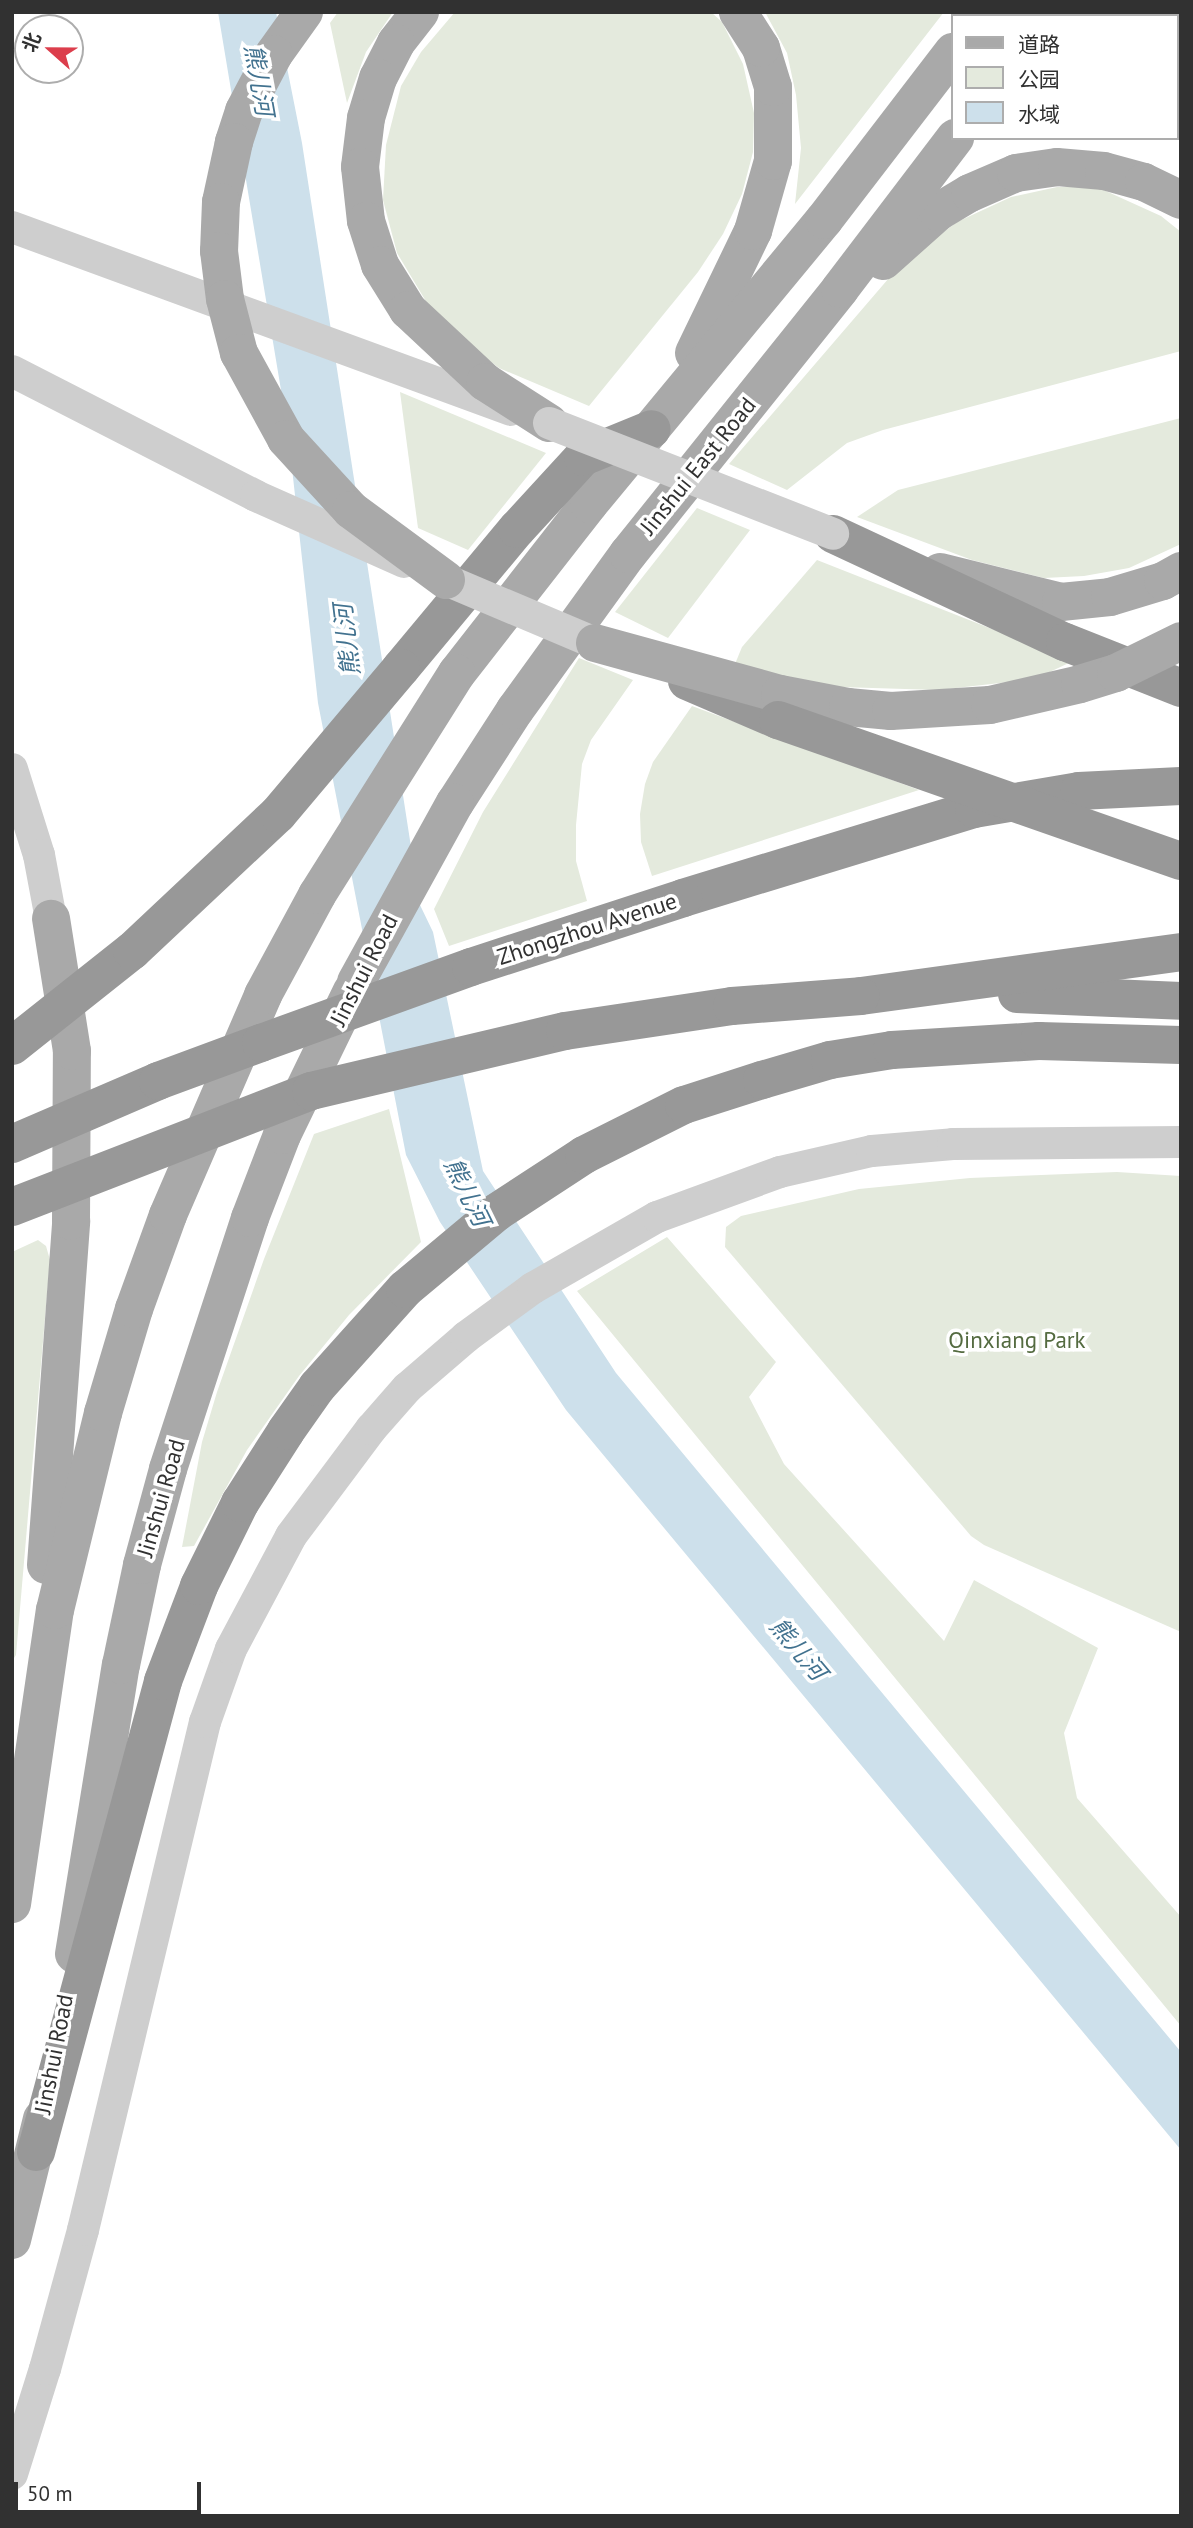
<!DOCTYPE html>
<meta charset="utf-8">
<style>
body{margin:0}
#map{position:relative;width:1193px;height:2528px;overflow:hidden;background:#fff;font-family:"PT Sans","Noto Sans SC",sans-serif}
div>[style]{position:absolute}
.green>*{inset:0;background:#e4eadd}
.water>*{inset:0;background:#cde0eb}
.minor>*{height:32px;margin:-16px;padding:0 16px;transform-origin:16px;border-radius:16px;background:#cecece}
.major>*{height:38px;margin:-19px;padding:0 19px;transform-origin:19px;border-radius:19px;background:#a9a9a9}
.highway>*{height:38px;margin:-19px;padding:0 19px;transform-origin:19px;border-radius:19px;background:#989898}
.minor-bridge>*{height:32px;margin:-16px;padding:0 16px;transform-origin:16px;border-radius:16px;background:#cecece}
.major-bridge>*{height:38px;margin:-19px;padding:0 19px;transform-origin:19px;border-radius:19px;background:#a9a9a9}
.highway-bridge>*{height:38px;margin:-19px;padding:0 19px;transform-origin:19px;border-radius:19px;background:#989898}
span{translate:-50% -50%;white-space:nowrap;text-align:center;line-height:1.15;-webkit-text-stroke:7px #fff;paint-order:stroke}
.street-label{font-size:23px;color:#313131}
.park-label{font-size:23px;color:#546b40}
.water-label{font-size:24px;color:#42728f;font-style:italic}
.frame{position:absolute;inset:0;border:14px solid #313131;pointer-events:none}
.legend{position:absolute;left:951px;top:14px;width:228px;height:126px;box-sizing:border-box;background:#fff;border:2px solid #adadad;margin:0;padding:9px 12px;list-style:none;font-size:21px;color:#313131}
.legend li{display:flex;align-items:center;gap:14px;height:35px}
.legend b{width:35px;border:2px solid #adadad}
.north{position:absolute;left:14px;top:14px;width:70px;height:70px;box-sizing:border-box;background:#fff;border:2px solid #adadad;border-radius:50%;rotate:291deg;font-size:19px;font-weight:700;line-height:28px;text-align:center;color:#313131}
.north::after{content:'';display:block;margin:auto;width:24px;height:32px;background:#dc3e4c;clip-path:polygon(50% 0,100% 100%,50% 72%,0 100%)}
.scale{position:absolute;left:14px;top:2482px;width:187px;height:32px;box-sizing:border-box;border:4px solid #313131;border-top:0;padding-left:9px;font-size:21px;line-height:24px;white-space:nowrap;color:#313131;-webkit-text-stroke:5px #fff;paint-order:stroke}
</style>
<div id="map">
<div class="green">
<div style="clip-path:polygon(338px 12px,393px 12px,366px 52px,347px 103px,330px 23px)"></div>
<div style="clip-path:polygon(455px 12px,711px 12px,722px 22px,743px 64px,754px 113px,753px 152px,742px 194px,723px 234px,698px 272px,589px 406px,499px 368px,477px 351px,433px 313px,397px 253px,383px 200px,386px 145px,401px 86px,421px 52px)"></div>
<div style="clip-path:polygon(765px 12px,944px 12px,795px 204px,801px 148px,796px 95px,787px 53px)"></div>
<div style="clip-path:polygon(1057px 187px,1097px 187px,1161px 216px,1181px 232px,1181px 351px,883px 430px,847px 443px,787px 490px,729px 464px,901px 264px,957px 222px,1011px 197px)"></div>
<div style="clip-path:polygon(400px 392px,546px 453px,468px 550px,418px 528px)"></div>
<div style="clip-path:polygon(1181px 418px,1181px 544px,1129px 568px,1084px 576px,1044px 578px,972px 560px,857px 517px,898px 490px)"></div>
<div style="clip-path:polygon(697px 508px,750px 530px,668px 638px,615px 612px)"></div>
<div style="clip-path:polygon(817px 560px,1073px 661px,1035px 679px,938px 690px,840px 687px,788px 679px,735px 664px,742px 647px)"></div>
<div style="clip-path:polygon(579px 658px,633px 680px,591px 740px,582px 764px,576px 825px,576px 861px,587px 901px,449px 946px,434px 909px,483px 812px)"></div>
<div style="clip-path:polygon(692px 706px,919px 790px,652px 876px,641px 842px,640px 814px,645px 784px,653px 762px)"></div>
<div style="clip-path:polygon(389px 1109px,421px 1242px,349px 1315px,299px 1376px,247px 1450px,194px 1546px,182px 1547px,202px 1442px,217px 1392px,264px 1259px,314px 1134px)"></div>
<div style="clip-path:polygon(1117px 1172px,1181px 1176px,1181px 1632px,984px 1545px,971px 1536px,725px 1247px,726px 1227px,741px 1216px,859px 1189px,970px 1178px)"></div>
<div style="clip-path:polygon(667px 1237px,776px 1362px,749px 1397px,784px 1464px,944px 1641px,974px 1580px,1098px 1648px,1064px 1733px,1077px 1798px,1181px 1917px,1181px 2026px,577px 1291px)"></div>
<div style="clip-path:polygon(38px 1240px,46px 1246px,50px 1260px,16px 1655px,12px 1661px,12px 1252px)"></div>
</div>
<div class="water">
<div style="clip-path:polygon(218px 12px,276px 12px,302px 143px,420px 905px,433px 932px,483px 1171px,616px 1373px,1181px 2052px,1181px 2150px,566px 1410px,440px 1222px,406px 1155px,318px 703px,288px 432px)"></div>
</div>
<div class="minor">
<div style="left:12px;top:227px;width:531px;rotate:20.14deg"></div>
<div style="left:12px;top:371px;width:274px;rotate:27.1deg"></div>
<div style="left:256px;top:496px;width:162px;rotate:24deg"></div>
<div style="left:12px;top:769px;width:90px;rotate:72.6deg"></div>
<div style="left:39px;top:855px;width:65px;rotate:79.4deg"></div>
<div style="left:12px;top:2474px;width:110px;rotate:-72.6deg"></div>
<div style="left:45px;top:2369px;width:144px;rotate:-74.7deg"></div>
<div style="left:83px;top:2230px;width:522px;rotate:-76.5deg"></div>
<div style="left:205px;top:1722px;width:77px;rotate:-70.4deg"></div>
<div style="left:231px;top:1649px;width:128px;rotate:-62deg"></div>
<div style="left:291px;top:1536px;width:134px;rotate:-53.2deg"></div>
<div style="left:371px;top:1429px;width:55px;rotate:-48.7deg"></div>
<div style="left:407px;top:1388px;width:78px;rotate:-40.8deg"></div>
<div style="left:466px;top:1337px;width:83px;rotate:-36.2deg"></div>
<div style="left:533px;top:1288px;width:143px;rotate:-29.8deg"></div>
<div style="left:657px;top:1217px;width:131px;rotate:-20.1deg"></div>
<div style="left:780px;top:1172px;width:94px;rotate:-12.9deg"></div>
<div style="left:872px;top:1151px;width:81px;rotate:-4.9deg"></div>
<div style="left:953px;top:1144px;width:228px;rotate:-0.5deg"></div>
</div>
<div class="major">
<div style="left:420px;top:12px;width:39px;rotate:128deg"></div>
<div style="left:396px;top:43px;width:39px;rotate:117deg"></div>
<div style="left:378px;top:78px;width:42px;rotate:106.7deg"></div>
<div style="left:366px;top:118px;width:49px;rotate:97deg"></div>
<div style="left:360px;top:167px;width:54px;rotate:83.7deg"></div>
<div style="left:366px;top:221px;width:46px;rotate:72.3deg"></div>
<div style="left:380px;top:265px;width:53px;rotate:58.1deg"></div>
<div style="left:408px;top:310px;width:105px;rotate:43.1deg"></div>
<div style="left:485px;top:382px;width:76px;rotate:32.6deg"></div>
<div style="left:981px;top:16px;width:4px;rotate:-63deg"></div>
<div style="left:1049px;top:16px;width:5px;rotate:-53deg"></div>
<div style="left:883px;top:261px;width:74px;rotate:-41.7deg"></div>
<div style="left:938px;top:212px;width:37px;rotate:-31deg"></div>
<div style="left:970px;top:193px;width:50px;rotate:-23.5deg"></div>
<div style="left:1016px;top:173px;width:41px;rotate:-8.3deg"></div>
<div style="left:1057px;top:167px;width:47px;rotate:4.9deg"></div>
<div style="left:1104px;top:171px;width:41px;rotate:15.4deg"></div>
<div style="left:1144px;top:182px;width:41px;rotate:25.9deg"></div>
<div style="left:694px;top:353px;width:136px;rotate:-64.2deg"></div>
<div style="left:753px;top:231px;width:73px;rotate:-74.1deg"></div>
<div style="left:773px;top:161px;width:74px;rotate:-90deg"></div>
<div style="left:773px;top:87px;width:41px;rotate:-107.1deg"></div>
<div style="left:761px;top:48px;width:43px;rotate:-122.6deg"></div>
<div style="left:940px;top:572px;width:125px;rotate:13.9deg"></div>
<div style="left:1061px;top:602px;width:49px;rotate:-5.8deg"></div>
<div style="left:1110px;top:597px;width:55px;rotate:-16.8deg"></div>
<div style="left:1163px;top:581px;width:21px;rotate:-29deg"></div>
<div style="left:457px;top:673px;width:214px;rotate:-52deg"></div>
<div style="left:589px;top:504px;width:369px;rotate:-50.4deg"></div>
<div style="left:824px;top:220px;width:212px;rotate:-52.5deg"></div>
<div style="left:455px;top:803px;width:111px;rotate:-57.2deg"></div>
<div style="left:515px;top:710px;width:193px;rotate:-54.1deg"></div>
<div style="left:628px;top:554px;width:339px;rotate:-51.3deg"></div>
<div style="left:840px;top:289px;width:190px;rotate:-52.7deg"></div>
<div style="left:46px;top:1565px;width:345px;rotate:-85.8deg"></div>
<div style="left:71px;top:1221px;width:170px;rotate:-89.7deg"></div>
<div style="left:72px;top:1051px;width:134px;rotate:-99deg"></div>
<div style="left:12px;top:1904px;width:297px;rotate:-81.7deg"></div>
<div style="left:55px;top:1610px;width:203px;rotate:-76.3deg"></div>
<div style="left:103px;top:1413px;width:109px;rotate:-73.4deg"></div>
<div style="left:134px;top:1309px;width:100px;rotate:-70.1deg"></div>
<div style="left:168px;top:1215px;width:240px;rotate:-66.6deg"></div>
<div style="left:74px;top:1954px;width:293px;rotate:-80.8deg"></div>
<div style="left:121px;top:1665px;width:102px;rotate:-78.1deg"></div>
<div style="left:142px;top:1565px;width:99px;rotate:-74.8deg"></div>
<div style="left:168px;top:1469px;width:264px;rotate:-71.9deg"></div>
<div style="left:250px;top:1218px;width:89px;rotate:-68.9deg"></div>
<div style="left:282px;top:1135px;width:160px;rotate:-64.1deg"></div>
<div style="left:12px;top:2240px;width:125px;rotate:-76.1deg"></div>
</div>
<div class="highway">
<div style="left:833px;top:534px;width:256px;rotate:25deg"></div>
<div style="left:1065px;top:642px;width:125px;rotate:21.6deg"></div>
<div style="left:401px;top:668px;width:181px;rotate:-50.2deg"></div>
<div style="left:517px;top:529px;width:98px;rotate:-47.5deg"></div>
<div style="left:583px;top:457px;width:74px;rotate:-22.1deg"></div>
<div style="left:687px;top:681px;width:99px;rotate:23.2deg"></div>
<div style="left:683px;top:898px;width:304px;rotate:-17deg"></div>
<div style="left:974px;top:809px;width:107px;rotate:-9.7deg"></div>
<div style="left:1079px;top:791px;width:102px;rotate:-2.8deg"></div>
<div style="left:1017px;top:994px;width:164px;rotate:2.4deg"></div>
<div style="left:861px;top:996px;width:323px;rotate:-7.8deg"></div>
<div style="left:36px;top:2152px;width:488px;rotate:-74.9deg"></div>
<div style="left:163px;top:1681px;width:102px;rotate:-69.2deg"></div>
<div style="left:199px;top:1586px;width:93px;rotate:-63.7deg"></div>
<div style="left:240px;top:1503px;width:85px;rotate:-57.4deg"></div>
<div style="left:286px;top:1431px;width:54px;rotate:-54.8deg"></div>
<div style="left:317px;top:1387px;width:132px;rotate:-48.1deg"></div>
<div style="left:405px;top:1289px;width:120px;rotate:-39.9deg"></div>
<div style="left:497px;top:1212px;width:104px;rotate:-33.2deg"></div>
<div style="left:584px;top:1155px;width:112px;rotate:-26.6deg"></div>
<div style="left:684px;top:1105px;width:82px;rotate:-17.8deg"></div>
<div style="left:762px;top:1080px;width:71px;rotate:-16.4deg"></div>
<div style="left:830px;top:1060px;width:63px;rotate:-9.2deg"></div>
<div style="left:892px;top:1050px;width:147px;rotate:-3.5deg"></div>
<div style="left:1039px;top:1041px;width:142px;rotate:1.6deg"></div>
</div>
<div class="minor-bridge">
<div style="left:549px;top:423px;width:305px;rotate:21.3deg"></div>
<div style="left:446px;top:580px;width:162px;rotate:22.9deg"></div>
</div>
<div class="major-bridge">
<div style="left:304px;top:12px;width:52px;rotate:125.5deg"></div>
<div style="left:274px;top:54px;width:64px;rotate:117.8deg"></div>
<div style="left:244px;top:111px;width:33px;rotate:108deg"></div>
<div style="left:234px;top:142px;width:61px;rotate:102.2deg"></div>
<div style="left:221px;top:202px;width:49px;rotate:92.3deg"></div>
<div style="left:219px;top:251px;width:48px;rotate:82.9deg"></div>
<div style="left:225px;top:299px;width:56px;rotate:75.5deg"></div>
<div style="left:239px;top:353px;width:98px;rotate:61.3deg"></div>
<div style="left:286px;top:439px;width:96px;rotate:47.5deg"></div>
<div style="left:351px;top:510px;width:118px;rotate:36.4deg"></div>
<div style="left:595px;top:643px;width:192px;rotate:15.4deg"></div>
<div style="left:780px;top:694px;width:69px;rotate:10.8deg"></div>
<div style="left:848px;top:707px;width:43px;rotate:5.3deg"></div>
<div style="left:891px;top:711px;width:99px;rotate:-3.5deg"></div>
<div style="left:990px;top:705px;width:92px;rotate:-13.1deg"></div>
<div style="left:1080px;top:684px;width:38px;rotate:-17deg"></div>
<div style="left:1116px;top:673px;width:72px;rotate:-26.2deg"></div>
<div style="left:356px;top:982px;width:205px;rotate:-61.1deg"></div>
<div style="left:263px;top:995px;width:114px;rotate:-61.6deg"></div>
<div style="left:317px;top:895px;width:262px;rotate:-57.8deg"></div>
</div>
<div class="highway-bridge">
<div style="left:778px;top:720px;width:427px;rotate:19.3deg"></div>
<div style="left:12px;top:1046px;width:153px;rotate:-38.4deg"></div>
<div style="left:132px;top:951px;width:200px;rotate:-43.2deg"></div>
<div style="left:278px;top:814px;width:191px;rotate:-49.9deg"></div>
<div style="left:12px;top:1144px;width:159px;rotate:-23.3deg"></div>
<div style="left:158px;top:1081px;width:110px;rotate:-20.3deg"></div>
<div style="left:261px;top:1043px;width:223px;rotate:-19.9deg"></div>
<div style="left:471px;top:967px;width:223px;rotate:-18deg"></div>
<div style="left:12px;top:1207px;width:321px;rotate:-21.2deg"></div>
<div style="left:311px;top:1091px;width:261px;rotate:-13.3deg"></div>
<div style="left:565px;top:1031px;width:169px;rotate:-8.5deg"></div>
<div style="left:732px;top:1006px;width:129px;rotate:-4.4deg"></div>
</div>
<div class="street-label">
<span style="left:698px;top:466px;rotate:-51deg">Jinshui East Road</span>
<span style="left:587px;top:929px;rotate:-18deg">Zhongzhou Avenue</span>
<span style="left:364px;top:970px;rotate:-63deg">Jinshui Road</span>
<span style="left:161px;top:1498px;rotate:-74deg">Jinshui Road</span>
<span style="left:54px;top:2054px;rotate:-79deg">Jinshui Road</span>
</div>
<div class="park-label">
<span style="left:1017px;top:1340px">Qinxiang Park</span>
</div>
<div class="water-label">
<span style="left:259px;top:80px;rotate:80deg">熊儿河</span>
<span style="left:347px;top:640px;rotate:-97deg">熊儿河</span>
<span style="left:467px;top:1192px;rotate:64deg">熊儿河</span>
<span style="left:798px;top:1649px;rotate:50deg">熊儿河</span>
</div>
<div class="frame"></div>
<ul class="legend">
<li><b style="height:9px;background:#a9a9a9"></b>道路</li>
<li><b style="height:19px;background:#e4eadd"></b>公园</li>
<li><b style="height:19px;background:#cde0eb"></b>水域</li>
</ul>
<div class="north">北</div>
<div class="scale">50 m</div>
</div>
